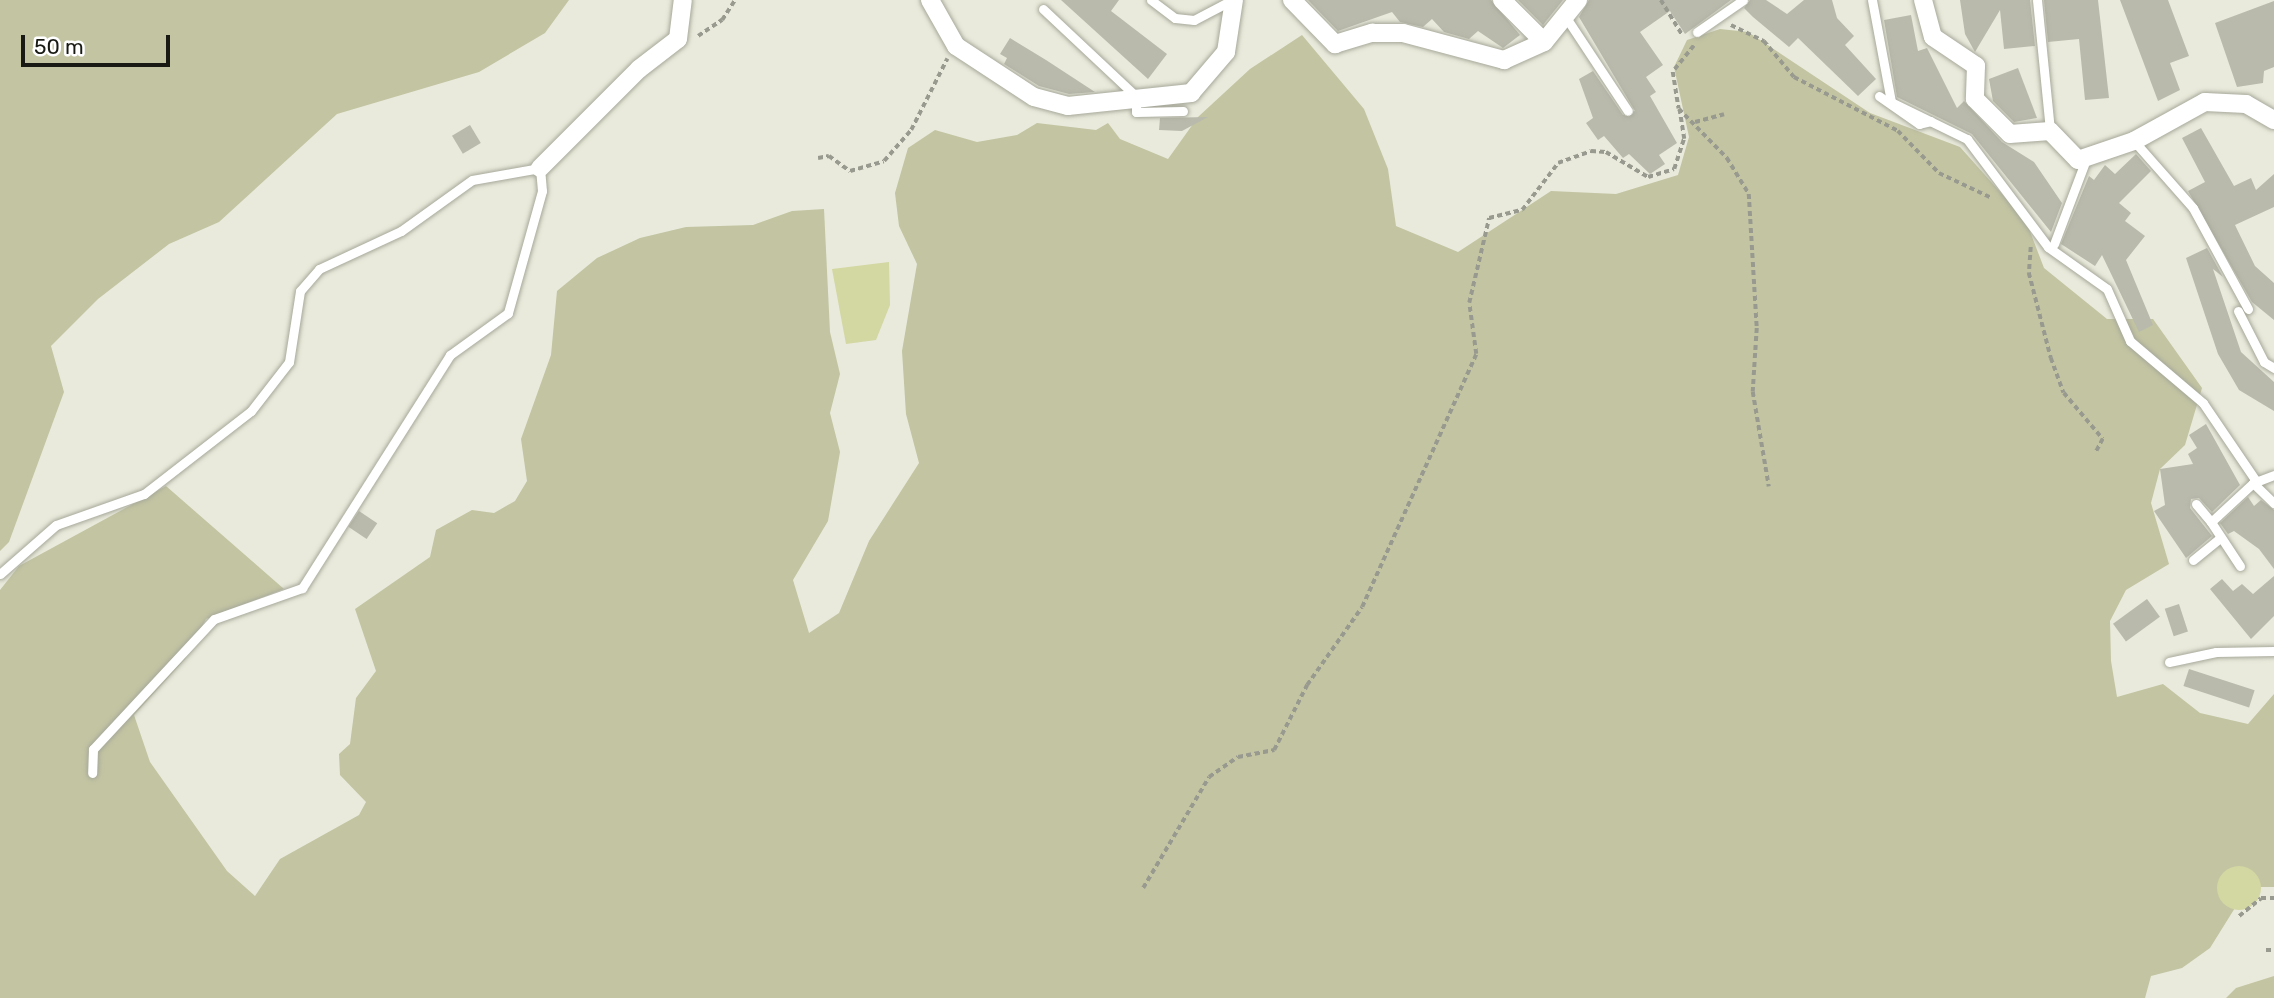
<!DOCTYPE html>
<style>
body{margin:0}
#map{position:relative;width:2274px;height:998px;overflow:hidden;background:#e9eadb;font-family:Rubik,sans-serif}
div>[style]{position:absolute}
.green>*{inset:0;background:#c2c4a2}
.water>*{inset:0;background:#d3d7a2}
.round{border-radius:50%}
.building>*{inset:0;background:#b9baac;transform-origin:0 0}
.path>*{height:3.5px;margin-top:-1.75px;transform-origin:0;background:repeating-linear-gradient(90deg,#999a8f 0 5px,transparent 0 8.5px)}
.roads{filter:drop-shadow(0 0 2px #a7a89a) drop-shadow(0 0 2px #a7a89a)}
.lane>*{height:9px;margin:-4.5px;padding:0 4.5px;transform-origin:4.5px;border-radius:4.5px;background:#fff}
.street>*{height:18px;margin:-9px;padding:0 9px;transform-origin:9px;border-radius:9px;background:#fff}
span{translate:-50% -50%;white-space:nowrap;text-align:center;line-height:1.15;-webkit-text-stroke:5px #fff;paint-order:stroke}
.scale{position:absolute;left:21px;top:35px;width:149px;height:32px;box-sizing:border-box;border:4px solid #1a1a15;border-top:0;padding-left:9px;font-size:21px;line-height:24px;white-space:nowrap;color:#1a1a15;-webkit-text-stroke:5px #fff;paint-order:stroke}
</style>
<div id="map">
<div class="green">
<div style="clip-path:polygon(0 0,569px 0,545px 33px,479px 72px,337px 114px,219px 222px,169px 244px,98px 299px,51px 346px,64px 392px,9px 542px,0 551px)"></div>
<div style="clip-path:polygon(1720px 29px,1748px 32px,1870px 113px,1960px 147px,2026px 221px,2044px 268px,2107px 319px,2153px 319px,2202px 388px,2185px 445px,2160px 469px,2151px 503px,2169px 564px,2126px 590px,2110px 621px,2111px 661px,2117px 697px,2163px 684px,2200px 713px,2248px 724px,2274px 694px,2274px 887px,2248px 887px,2210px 948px,2182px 968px,2151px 976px,2145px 998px,0 998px,0 590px,19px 566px,166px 486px,284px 589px,206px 619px,185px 659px,134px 715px,150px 762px,227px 871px,255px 896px,280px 859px,359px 815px,366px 802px,340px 775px,339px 754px,350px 744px,356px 698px,376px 671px,355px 609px,430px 557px,436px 530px,472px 510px,494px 513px,515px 501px,527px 481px,521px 439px,551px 355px,557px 291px,597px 258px,640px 238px,686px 227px,753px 225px,792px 211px,824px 209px,830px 332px,840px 374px,830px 413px,840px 452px,828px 521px,793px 580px,809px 633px,839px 613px,869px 541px,919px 463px,906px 414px,902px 351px,917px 264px,899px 226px,895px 193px,908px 148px,935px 130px,977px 142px,1017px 135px,1037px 123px,1096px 130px,1108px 123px,1120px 139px,1168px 159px,1198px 117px,1250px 69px,1302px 35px,1364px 109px,1388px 169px,1396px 226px,1458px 252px,1551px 191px,1616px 194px,1678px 175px,1689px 137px,1674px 67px,1687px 40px)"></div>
<div style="clip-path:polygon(2274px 976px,2274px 998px,2226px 998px,2236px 988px)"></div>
</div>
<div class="water">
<div style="clip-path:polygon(889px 262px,890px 305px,876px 340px,846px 344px,832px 269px)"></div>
<div class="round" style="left:2217px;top:866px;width:44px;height:44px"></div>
</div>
<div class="building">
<div style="clip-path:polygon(1061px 0,1119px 0,1111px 11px,1167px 54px,1148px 79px)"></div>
<div style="clip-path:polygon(1308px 0,1491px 0,1520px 35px,1503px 48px,1478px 31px,1469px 39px,1444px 32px,1432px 19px,1423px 27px,1400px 22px,1392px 12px,1338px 31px)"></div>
<div style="clip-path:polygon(1518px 0,1563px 0,1543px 25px)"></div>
<div style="clip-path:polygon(1589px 0,1731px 0,1685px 34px,1670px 11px,1640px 32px,1663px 65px,1646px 77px,1656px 92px,1650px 96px,1677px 143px,1659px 155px,1665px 164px,1650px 174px,1629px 154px,1623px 158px,1604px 136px,1598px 140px,1586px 123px,1593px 118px,1579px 79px,1593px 71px,1623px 115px,1635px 111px,1579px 17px)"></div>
<div style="clip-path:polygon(1750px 0,1766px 0,1787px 14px,1804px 0,1832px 0,1837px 18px,1854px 36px,1845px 45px,1876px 79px,1858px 96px,1798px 38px,1789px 47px,1753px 17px,1744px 8px)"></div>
<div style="clip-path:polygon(1960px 0,2030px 0,2035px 46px,2004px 49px,2000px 10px,1975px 52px,1965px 34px)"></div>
<div style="clip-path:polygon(2044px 0,2098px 0,2109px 98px,2085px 100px,2079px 39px,2048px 42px)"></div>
<div style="clip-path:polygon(2120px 0,2168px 0,2189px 56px,2170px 63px,2180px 90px,2158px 101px)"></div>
<div style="clip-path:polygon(2274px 1px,2274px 67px,2264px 71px,2263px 83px,2237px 87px,2215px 23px)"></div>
<div style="clip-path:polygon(1911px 15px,1918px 51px,1927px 48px,1957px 108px,1964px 101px,2002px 142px,2034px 162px,2062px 203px,2051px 232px,1972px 134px,1897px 97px,1884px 20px)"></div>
<div style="clip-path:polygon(1010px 38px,1046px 60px,1095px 92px,1069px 94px,1039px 86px,1004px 64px,1007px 58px,1000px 54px)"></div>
<div style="clip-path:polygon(2018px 68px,2037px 118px,2014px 122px,1993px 101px,1989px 79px)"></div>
<div style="clip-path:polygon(1208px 117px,1182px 131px,1159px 130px,1160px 118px)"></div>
<div style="left:470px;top:125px;width:21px;height:21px;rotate:59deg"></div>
<div style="clip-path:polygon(2201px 128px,2234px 186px,2251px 178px,2256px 190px,2274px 174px,2274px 207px,2235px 225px,2255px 266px,2274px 283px,2274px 320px,2252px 302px,2188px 191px,2205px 182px,2182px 138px)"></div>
<div style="clip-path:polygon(2136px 154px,2151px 171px,2119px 203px,2131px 213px,2125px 221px,2145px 236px,2126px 260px,2153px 325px,2139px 332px,2102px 255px,2095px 266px,2061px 244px,2089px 176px,2094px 180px,2105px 165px,2115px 174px)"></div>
<div style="clip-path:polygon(2207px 248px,2223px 277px,2213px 269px,2241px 352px,2274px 382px,2274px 411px,2239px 390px,2218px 354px,2186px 258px)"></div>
<div style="clip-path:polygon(2206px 424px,2240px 485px,2212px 512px,2199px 498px,2191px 499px,2190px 508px,2212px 536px,2186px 558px,2154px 511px,2165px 505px,2160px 469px,2193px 464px,2188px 454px,2197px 448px,2189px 435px)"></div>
<div style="clip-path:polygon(2248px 497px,2254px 506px,2261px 500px,2274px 510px,2274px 569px,2259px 549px,2234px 531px,2228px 534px,2220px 523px)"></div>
<div style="left:359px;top:511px;width:22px;height:19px;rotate:34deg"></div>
<div style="clip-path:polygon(2274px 576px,2274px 616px,2251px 639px,2210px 589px,2222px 579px,2233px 591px,2242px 584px,2253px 594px)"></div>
<div style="left:2147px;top:599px;width:22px;height:42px;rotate:54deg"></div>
<div style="left:2179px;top:604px;width:29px;height:15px;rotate:72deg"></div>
<div style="left:2189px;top:669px;width:69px;height:18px;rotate:18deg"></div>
</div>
<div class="path">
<div style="left:1661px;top:0;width:42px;rotate:58.6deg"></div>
<div style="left:1731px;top:25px;width:37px;rotate:26deg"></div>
<div style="left:1764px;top:41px;width:47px;rotate:50.2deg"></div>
<div style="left:1794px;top:77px;width:117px;rotate:27.4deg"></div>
<div style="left:1898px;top:131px;width:59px;rotate:45.7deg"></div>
<div style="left:1939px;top:173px;width:59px;rotate:25.3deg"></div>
<div style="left:698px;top:36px;width:29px;rotate:-34deg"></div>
<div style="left:722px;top:20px;width:24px;rotate:-57deg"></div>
<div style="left:1694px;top:46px;width:33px;rotate:129deg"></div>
<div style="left:1673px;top:72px;width:37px;rotate:81deg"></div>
<div style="left:1679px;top:109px;width:69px;rotate:45.6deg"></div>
<div style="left:1727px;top:158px;width:42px;rotate:58.6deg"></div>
<div style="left:1749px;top:194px;width:134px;rotate:86.6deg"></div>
<div style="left:1757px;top:328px;width:64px;rotate:93.6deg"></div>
<div style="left:1753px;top:392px;width:96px;rotate:80.4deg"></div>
<div style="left:1695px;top:122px;width:30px;rotate:-15deg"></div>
<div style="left:818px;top:158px;width:11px;rotate:-10deg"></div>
<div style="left:829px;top:156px;width:26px;rotate:36deg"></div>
<div style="left:850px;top:171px;width:35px;rotate:-16deg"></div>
<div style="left:884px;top:161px;width:41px;rotate:-48.9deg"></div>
<div style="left:911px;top:130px;width:80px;rotate:-63.1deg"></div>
<div style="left:2031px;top:247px;width:26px;rotate:94deg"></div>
<div style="left:2029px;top:273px;width:88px;rotate:75.5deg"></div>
<div style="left:2051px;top:358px;width:37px;rotate:70deg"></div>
<div style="left:2064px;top:393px;width:60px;rotate:49.7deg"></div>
<div style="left:2103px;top:439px;width:15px;rotate:118deg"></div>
<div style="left:1143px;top:888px;width:129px;rotate:-59.3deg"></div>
<div style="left:1209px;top:777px;width:35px;rotate:-35deg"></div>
<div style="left:1238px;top:757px;width:37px;rotate:-11deg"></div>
<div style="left:1274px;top:750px;width:73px;rotate:-63.1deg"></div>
<div style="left:1307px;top:685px;width:95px;rotate:-54.8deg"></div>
<div style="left:1362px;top:607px;width:277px;rotate:-65.7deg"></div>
<div style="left:1476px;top:354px;width:51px;rotate:-97.8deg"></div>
<div style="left:1469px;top:303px;width:87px;rotate:-76.8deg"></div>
<div style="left:1489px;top:218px;width:34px;rotate:-14deg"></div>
<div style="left:1522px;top:210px;width:59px;rotate:-52.5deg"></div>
<div style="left:1558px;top:163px;width:35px;rotate:-20deg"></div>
<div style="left:1591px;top:151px;width:15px;rotate:4deg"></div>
<div style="left:1606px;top:152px;width:49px;rotate:30.8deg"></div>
<div style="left:1648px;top:177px;width:27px;rotate:-17deg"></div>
<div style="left:1674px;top:169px;width:32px;rotate:-72deg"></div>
<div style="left:1684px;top:139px;width:30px;rotate:-99deg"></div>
<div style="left:2239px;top:916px;width:28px;rotate:-39deg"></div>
<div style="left:2261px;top:898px;width:13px"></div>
<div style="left:2266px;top:950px;width:8px"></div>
</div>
<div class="roads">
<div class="lane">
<div style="left:1151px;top:0;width:30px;rotate:37deg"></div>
<div style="left:1175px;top:18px;width:19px;rotate:6deg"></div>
<div style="left:1194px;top:20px;width:43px;rotate:-27.8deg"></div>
<div style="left:1872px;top:0;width:104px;rotate:79.4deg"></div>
<div style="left:1891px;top:102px;width:85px;rotate:26deg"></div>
<div style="left:1967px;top:139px;width:135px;rotate:53.1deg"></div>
<div style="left:2048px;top:247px;width:72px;rotate:35.4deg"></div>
<div style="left:2107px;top:289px;width:57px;rotate:66.1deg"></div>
<div style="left:2130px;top:341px;width:96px;rotate:40.3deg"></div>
<div style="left:2203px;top:403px;width:94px;rotate:55.8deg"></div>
<div style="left:2037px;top:0;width:132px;rotate:84.3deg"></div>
<div style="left:1043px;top:9px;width:133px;rotate:43.2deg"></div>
<div style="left:1567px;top:19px;width:110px;rotate:56.5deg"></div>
<div style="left:1697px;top:32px;width:56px;rotate:-34.8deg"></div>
<div style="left:1879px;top:96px;width:49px;rotate:35deg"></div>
<div style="left:1919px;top:124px;width:12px;rotate:-14deg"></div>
<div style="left:1136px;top:102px;width:10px;rotate:90deg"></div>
<div style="left:1136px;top:112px;width:47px;rotate:-1.2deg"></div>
<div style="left:2134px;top:141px;width:89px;rotate:48.6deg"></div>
<div style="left:2193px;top:208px;width:115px;rotate:61.4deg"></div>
<div style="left:2054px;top:244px;width:88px;rotate:-69.3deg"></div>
<div style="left:2238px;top:311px;width:57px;rotate:63deg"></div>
<div style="left:2264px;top:362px;width:12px;rotate:31deg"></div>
<div style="left:2253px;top:483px;width:29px;rotate:44deg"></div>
<div style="left:2196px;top:504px;width:23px;rotate:50deg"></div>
<div style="left:2193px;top:560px;width:32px;rotate:-39deg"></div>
<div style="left:2240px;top:566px;width:53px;rotate:-123.4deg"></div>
<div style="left:2211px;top:522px;width:57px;rotate:-42.9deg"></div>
<div style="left:2253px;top:483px;width:22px;rotate:-21deg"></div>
<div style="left:0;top:574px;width:74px;rotate:-41.2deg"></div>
<div style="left:56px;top:525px;width:93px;rotate:-19.4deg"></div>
<div style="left:144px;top:494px;width:135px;rotate:-37.8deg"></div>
<div style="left:251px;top:411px;width:62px;rotate:-52.2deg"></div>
<div style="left:289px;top:362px;width:72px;rotate:-81.2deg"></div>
<div style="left:300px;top:291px;width:29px;rotate:-49deg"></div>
<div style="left:319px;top:269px;width:90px;rotate:-24.9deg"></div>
<div style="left:401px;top:231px;width:87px;rotate:-35.7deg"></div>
<div style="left:472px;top:180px;width:69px;rotate:-10deg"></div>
<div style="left:540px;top:168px;width:23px;rotate:85deg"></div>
<div style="left:542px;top:191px;width:127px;rotate:105.6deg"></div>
<div style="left:508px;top:313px;width:72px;rotate:144.1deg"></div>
<div style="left:450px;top:355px;width:276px;rotate:122.4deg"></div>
<div style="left:302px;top:588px;width:93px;rotate:160.6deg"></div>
<div style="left:214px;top:619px;width:178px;rotate:132.9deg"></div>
<div style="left:93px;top:749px;width:24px;rotate:92deg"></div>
<div style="left:2169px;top:662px;width:48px;rotate:-12deg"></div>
<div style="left:2216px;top:652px;width:58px;rotate:-1deg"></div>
</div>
<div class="street">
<div style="left:930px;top:0;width:53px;rotate:60.5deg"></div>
<div style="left:956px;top:46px;width:93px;rotate:33.2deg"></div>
<div style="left:1034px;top:97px;width:35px;rotate:15deg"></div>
<div style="left:1068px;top:106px;width:124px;rotate:-6deg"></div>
<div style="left:1191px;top:93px;width:54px;rotate:-49.5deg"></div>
<div style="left:1226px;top:52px;width:53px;rotate:-81.3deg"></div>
<div style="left:1292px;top:0;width:62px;rotate:45.7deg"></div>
<div style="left:1335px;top:44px;width:39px;rotate:-17deg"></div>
<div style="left:1372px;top:33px;width:31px"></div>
<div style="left:1403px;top:33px;width:105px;rotate:15deg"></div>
<div style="left:1504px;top:60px;width:44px;rotate:-24.2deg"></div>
<div style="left:1544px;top:42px;width:54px;rotate:-51deg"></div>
<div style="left:1502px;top:0;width:59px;rotate:45deg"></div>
<div style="left:1923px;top:0;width:38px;rotate:75deg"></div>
<div style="left:1933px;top:37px;width:52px;rotate:34deg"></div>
<div style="left:1976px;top:66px;width:33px;rotate:92deg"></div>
<div style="left:1975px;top:99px;width:49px;rotate:45deg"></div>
<div style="left:2010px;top:134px;width:40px;rotate:-4.3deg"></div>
<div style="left:2050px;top:131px;width:40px;rotate:46deg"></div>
<div style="left:2078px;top:160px;width:59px;rotate:-18.7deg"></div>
<div style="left:2134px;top:141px;width:81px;rotate:-28.8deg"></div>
<div style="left:2205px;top:102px;width:41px;rotate:2.8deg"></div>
<div style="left:2246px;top:104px;width:32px;rotate:30deg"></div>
<div style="left:540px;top:168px;width:140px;rotate:-45deg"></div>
<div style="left:639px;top:69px;width:49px;rotate:-37.6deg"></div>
<div style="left:678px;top:39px;width:39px;rotate:-83deg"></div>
</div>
</div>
<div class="scale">50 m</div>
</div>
